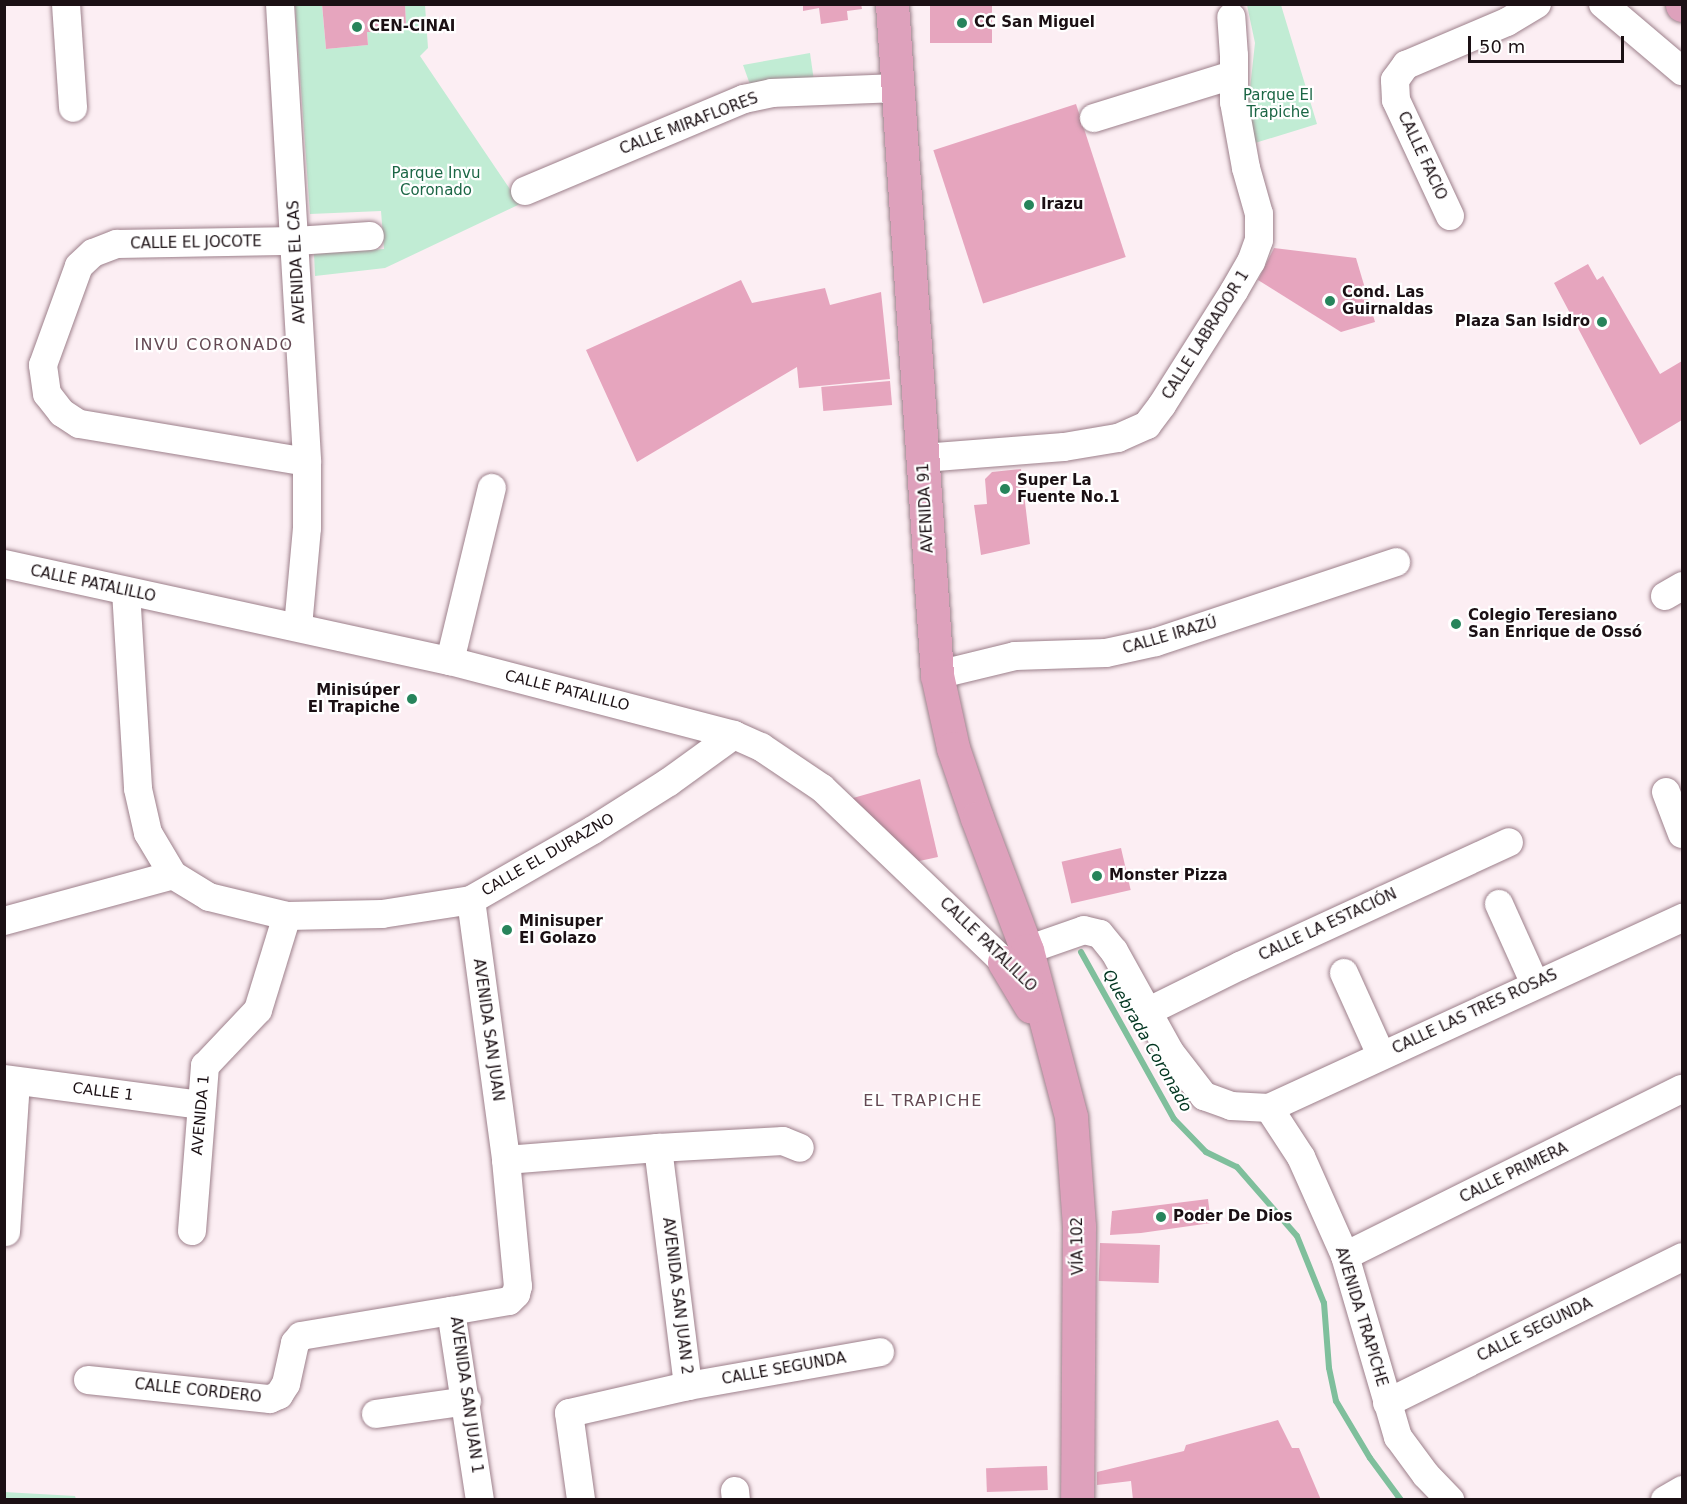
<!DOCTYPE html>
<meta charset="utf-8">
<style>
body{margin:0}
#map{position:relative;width:1687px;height:1504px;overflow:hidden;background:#fceef3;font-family:"DejaVu Sans",sans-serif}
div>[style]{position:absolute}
.green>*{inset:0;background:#c1ecd4}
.stream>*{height:6px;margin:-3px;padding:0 3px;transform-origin:3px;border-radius:3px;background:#7fbf9c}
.building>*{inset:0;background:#e6a5be;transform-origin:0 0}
.roads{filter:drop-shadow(0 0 2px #9d808b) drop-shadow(0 0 2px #9d808b)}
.minor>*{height:28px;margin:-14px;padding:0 14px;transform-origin:14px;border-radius:14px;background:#fff}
.major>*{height:33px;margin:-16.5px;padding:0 16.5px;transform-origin:16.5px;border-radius:16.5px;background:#dea1bc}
.dots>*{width:16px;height:16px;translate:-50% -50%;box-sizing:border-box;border:3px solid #fff;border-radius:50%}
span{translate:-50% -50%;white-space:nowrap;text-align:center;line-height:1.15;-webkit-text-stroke:4.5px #fff;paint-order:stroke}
.poi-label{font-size:15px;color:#1b1014;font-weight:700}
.left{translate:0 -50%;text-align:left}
.right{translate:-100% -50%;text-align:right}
.park-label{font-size:15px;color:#1b6645}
.street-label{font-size:15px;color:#1b1014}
.neighbourhood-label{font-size:16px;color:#644953;letter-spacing:1.5px}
.water-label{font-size:16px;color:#00341f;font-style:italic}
.frame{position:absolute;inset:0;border:6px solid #1b1014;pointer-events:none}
.scale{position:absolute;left:1468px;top:36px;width:156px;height:27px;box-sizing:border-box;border:3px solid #1b1014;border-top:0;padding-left:8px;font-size:18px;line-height:21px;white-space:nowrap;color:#1b1014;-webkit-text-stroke:4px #fff;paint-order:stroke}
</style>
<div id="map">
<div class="green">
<div style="clip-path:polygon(295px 5px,322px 5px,326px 49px,368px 45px,367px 32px,373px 32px,373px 28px,406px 25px,405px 5px,425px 5px,428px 48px,420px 56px,520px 204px,385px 268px,315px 276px,314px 254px,384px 249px,381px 211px,310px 214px)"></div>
<div style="clip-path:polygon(1247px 5px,1281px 5px,1317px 124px,1255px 143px,1248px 107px,1255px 43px)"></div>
<div style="clip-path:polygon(810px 53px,814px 81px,752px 90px,743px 65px)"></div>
<div style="clip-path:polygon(4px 1492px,75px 1496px,76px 1499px,5px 1499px)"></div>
</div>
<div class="stream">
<div style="left:1081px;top:952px;width:191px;rotate:60.9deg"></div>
<div style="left:1174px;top:1119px;width:46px;rotate:45.9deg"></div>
<div style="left:1206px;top:1152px;width:34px;rotate:26deg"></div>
<div style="left:1237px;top:1167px;width:91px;rotate:49deg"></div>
<div style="left:1297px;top:1236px;width:72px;rotate:68.1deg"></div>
<div style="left:1324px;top:1303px;width:65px;rotate:85.6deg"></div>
<div style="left:1329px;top:1368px;width:34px;rotate:78deg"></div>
<div style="left:1336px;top:1401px;width:66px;rotate:59.2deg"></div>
<div style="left:1370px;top:1458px;width:52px;rotate:53.6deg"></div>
</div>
<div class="building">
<div style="clip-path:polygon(322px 4px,405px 4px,406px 25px,373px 28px,373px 32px,367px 32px,368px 45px,326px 49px)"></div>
<div style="clip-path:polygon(803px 4px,861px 4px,862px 9px,847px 11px,848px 20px,821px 24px,819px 8px,803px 11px)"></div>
<div style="left:930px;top:4px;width:62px;height:39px"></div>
<div style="left:1076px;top:104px;width:161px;height:150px;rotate:72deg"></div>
<div style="clip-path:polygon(1274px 248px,1356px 258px,1375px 322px,1341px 332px,1258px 280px)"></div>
<div style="clip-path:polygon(1588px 264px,1597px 280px,1603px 276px,1660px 374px,1682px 361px,1682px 420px,1640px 445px,1554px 283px)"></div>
<div style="clip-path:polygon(741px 280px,752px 303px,825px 288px,830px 305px,881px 292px,890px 379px,799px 388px,797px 367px,637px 462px,586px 350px)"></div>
<div style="left:890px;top:381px;width:24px;height:69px;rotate:85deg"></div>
<div style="clip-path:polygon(1021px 469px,1030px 544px,981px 555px,974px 505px,987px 504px,985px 479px,992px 472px)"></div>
<div style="clip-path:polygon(920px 779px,938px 857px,910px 863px,846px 800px)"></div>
<div style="left:1121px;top:848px;width:43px;height:61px;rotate:77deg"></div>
<div style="clip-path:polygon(1208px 1199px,1211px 1223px,1141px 1233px,1110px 1235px,1112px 1211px)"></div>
<div style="left:1100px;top:1243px;width:60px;height:38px;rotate:2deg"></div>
<div style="clip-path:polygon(1278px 1420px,1292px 1448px,1299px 1448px,1321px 1500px,1133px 1500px,1131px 1481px,1097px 1485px,1097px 1472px,1184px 1451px,1186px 1445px)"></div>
<div style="left:1047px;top:1466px;width:24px;height:61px;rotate:88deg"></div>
</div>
<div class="roads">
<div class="minor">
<div style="left:66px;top:4px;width:104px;rotate:86.1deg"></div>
<div style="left:280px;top:4px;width:459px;rotate:86.6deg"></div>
<div style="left:307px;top:462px;width:66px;rotate:90deg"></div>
<div style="left:307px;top:528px;width:99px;rotate:95.2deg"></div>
<div style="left:1603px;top:4px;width:104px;rotate:40.3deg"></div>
<div style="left:1094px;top:118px;width:145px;rotate:-17.2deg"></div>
<div style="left:525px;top:191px;width:238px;rotate:-22.8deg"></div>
<div style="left:744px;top:99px;width:29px;rotate:-12deg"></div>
<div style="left:772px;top:93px;width:125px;rotate:-2.3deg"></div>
<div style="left:1450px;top:216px;width:128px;rotate:-115deg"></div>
<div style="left:1396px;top:100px;width:20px;rotate:-93deg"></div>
<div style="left:1395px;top:80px;width:19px;rotate:-54deg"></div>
<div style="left:1406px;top:65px;width:110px;rotate:-23.1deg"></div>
<div style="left:1507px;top:22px;width:35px;rotate:-31deg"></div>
<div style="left:923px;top:458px;width:141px;rotate:-4.5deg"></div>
<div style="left:1064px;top:447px;width:55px;rotate:-9.5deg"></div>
<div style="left:1118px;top:438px;width:32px;rotate:-24deg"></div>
<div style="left:1147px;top:425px;width:25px;rotate:-53deg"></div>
<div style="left:1162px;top:405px;width:135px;rotate:-57.7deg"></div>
<div style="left:1234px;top:291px;width:34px;rotate:-60deg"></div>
<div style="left:1251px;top:262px;width:23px;rotate:-70deg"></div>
<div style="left:1259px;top:240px;width:26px;rotate:-90deg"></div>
<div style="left:1259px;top:214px;width:48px;rotate:-105.8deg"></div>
<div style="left:1246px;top:168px;width:67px;rotate:-100.3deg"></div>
<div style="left:1234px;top:102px;width:46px;rotate:-90deg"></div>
<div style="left:1234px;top:56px;width:39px;rotate:-94deg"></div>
<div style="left:307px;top:462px;width:231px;rotate:-170.5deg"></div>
<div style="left:79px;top:424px;width:20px;rotate:-147deg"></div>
<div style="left:62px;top:413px;width:24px;rotate:-128deg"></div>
<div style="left:47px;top:394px;width:29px;rotate:-98deg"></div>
<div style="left:43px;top:365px;width:105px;rotate:-70deg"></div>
<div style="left:79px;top:266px;width:19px;rotate:-43deg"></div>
<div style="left:93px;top:253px;width:26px;rotate:-21deg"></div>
<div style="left:117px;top:244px;width:179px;rotate:-1deg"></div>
<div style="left:296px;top:241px;width:74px;rotate:-3.9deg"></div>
<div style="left:4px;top:564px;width:456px;rotate:12.3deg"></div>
<div style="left:450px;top:661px;width:293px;rotate:14.6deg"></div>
<div style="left:734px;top:735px;width:30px;rotate:24deg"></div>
<div style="left:761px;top:747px;width:73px;rotate:33.9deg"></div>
<div style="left:822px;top:788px;width:274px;rotate:43.7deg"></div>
<div style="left:126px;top:591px;width:198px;rotate:86.5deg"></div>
<div style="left:138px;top:789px;width:45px;rotate:77.2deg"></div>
<div style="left:148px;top:833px;width:49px;rotate:59.2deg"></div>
<div style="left:173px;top:875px;width:42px;rotate:31.4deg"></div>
<div style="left:209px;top:897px;width:80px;rotate:13.7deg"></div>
<div style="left:287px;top:916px;width:95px;rotate:-1.2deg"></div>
<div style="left:382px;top:914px;width:90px;rotate:-8.9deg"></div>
<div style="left:471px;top:900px;width:141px;rotate:-29.8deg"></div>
<div style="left:593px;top:830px;width:90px;rotate:-32.3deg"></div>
<div style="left:669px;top:782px;width:80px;rotate:-35.9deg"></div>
<div style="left:1665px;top:596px;width:20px;rotate:-30deg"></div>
<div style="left:450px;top:661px;width:178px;rotate:-76.4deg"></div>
<div style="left:937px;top:675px;width:80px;rotate:-13.7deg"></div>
<div style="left:1015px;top:656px;width:91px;rotate:-1.9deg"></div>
<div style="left:1106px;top:653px;width:51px;rotate:-12.4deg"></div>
<div style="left:1156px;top:642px;width:253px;rotate:-18.4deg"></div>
<div style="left:1666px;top:792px;width:45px;rotate:69.1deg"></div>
<div style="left:471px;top:900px;width:262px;rotate:82.3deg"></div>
<div style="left:506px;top:1160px;width:127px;rotate:84.6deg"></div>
<div style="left:518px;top:1286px;width:8px;rotate:104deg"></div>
<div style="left:516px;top:1294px;width:10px;rotate:135deg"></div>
<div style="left:509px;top:1301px;width:59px;rotate:170.2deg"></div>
<div style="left:451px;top:1311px;width:191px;rotate:81.3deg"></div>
<div style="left:1499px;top:904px;width:88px;rotate:65.8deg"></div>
<div style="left:4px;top:921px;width:175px;rotate:-15.2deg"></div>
<div style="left:1027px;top:950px;width:60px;rotate:-19.3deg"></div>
<div style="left:1084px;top:930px;width:16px;rotate:14deg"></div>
<div style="left:1100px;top:934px;width:22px;rotate:51deg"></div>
<div style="left:1114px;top:951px;width:115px;rotate:61deg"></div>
<div style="left:1170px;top:1052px;width:56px;rotate:52.3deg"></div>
<div style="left:1204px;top:1096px;width:29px;rotate:20deg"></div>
<div style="left:1231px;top:1106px;width:38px;rotate:3deg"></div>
<div style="left:1269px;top:1108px;width:59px;rotate:56.9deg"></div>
<div style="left:1301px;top:1157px;width:108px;rotate:66deg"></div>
<div style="left:1345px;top:1256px;width:189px;rotate:73.7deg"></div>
<div style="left:1398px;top:1437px;width:47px;rotate:53.6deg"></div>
<div style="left:1426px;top:1475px;width:35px;rotate:46deg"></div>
<div style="left:1344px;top:973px;width:90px;rotate:65.7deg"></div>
<div style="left:1149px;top:1011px;width:102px;rotate:-26.3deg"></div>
<div style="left:1240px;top:966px;width:296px;rotate:-24.7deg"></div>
<div style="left:4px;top:1079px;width:199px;rotate:7.5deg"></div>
<div style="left:1269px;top:1108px;width:455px;rotate:-24.7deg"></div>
<div style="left:658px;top:1148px;width:125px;rotate:-3.2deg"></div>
<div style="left:783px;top:1141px;width:18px;rotate:22deg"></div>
<div style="left:506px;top:1160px;width:152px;rotate:-4.5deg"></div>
<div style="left:658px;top:1148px;width:240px;rotate:82.8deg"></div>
<div style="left:688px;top:1386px;width:122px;rotate:167.2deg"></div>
<div style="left:569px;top:1413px;width:88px;rotate:82.1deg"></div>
<div style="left:192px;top:1231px;width:166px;rotate:-85.5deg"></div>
<div style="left:205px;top:1066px;width:77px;rotate:-46.6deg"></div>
<div style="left:258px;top:1010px;width:98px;rotate:-72.9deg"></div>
<div style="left:6px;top:1232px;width:151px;rotate:-86.2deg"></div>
<div style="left:1345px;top:1256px;width:376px;rotate:-26.4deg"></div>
<div style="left:88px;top:1380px;width:183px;rotate:6deg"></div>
<div style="left:270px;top:1399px;width:10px;rotate:-24deg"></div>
<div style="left:279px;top:1395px;width:13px;rotate:-58deg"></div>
<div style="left:286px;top:1384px;width:42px;rotate:-77.6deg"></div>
<div style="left:295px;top:1343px;width:9px;rotate:-49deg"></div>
<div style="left:301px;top:1336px;width:152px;rotate:-9.5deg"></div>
<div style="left:688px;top:1386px;width:195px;rotate:-10deg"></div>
<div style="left:1387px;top:1403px;width:329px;rotate:-26.3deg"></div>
<div style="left:376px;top:1414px;width:92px;rotate:-8.1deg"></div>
<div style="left:735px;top:1491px;width:9px;rotate:84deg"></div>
<div style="left:1665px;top:1500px;width:20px;rotate:-30deg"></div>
</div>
<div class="major">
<div style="left:892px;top:4px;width:673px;rotate:86.16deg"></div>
<div style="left:937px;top:675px;width:75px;rotate:77.6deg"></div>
<div style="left:953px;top:748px;width:74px;rotate:71.1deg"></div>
<div style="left:977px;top:818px;width:141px;rotate:69.3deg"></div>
<div style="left:1027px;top:950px;width:173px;rotate:75.2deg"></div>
<div style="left:1071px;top:1117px;width:110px;rotate:85.8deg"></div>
<div style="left:1079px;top:1227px;width:273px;rotate:90.4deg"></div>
<div style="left:1682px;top:4px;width:1px;rotate:90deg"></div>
<div style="left:1004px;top:962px;width:52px;rotate:59deg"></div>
</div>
</div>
<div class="dots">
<div style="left:962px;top:23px;background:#27845b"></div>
<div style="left:357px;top:27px;background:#27845b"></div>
<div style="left:1029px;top:205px;background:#27845b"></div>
<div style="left:1330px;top:301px;background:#27845b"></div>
<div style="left:1602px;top:322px;background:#27845b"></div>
<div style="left:1005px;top:489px;background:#27845b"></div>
<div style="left:1456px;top:624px;background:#27845b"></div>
<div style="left:412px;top:699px;background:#27845b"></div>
<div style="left:1097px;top:876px;background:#27845b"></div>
<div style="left:507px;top:930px;background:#27845b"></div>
<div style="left:1161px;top:1217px;background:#27845b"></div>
</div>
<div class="poi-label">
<span class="left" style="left:974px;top:23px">CC San Miguel</span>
<span class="left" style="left:369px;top:27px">CEN-CINAI</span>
<span class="left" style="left:1041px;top:205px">Irazu</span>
<span class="left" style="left:1342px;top:301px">Cond. Las<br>Guirnaldas</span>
<span class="right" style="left:1590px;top:322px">Plaza San Isidro</span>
<span class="left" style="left:1017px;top:489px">Super La<br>Fuente No.1</span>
<span class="left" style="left:1468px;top:624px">Colegio Teresiano<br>San Enrique de Ossó</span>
<span class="right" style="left:400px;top:699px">Minisúper<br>El Trapiche</span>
<span class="left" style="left:1109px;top:876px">Monster Pizza</span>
<span class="left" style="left:519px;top:930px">Minisuper<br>El Golazo</span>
<span class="left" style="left:1173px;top:1217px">Poder De Dios</span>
</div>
<div class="park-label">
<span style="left:1278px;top:104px">Parque El<br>Trapiche</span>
<span style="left:436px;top:182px">Parque Invu<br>Coronado</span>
</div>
<div class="street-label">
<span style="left:689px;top:124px;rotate:-21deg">CALLE MIRAFLORES</span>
<span style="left:1422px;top:156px;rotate:65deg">CALLE FACIO</span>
<span style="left:196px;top:243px;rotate:-1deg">CALLE EL JOCOTE</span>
<span style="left:297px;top:262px;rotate:-93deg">AVENIDA EL CAS</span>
<span style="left:1206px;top:335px;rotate:-58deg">CALLE LABRADOR 1</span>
<span style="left:926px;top:508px;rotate:-93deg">AVENIDA 91</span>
<span style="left:93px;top:584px;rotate:12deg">CALLE PATALILLO</span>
<span style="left:1170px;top:636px;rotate:-16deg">CALLE IRAZÚ</span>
<span style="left:567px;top:691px;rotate:14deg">CALLE PATALILLO</span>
<span style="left:548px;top:855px;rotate:-30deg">CALLE EL DURAZNO</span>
<span style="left:1328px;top:925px;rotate:-25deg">CALLE LA ESTACIÓN</span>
<span style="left:988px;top:945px;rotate:44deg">CALLE PATALILLO</span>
<span style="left:1475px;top:1012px;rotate:-25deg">CALLE LAS TRES ROSAS</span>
<span style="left:488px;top:1030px;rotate:82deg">AVENIDA SAN JUAN</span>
<span style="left:103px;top:1092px;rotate:7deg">CALLE 1</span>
<span style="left:201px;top:1115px;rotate:-85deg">AVENIDA 1</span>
<span style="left:1514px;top:1173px;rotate:-26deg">CALLE PRIMERA</span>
<span style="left:1078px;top:1246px;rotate:-91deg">VÍA 102</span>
<span style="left:677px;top:1296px;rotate:83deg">AVENIDA SAN JUAN 2</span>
<span style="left:1361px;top:1317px;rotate:73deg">AVENIDA TRAPICHE</span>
<span style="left:1535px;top:1330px;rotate:-26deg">CALLE SEGUNDA</span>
<span style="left:784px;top:1369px;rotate:-10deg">CALLE SEGUNDA</span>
<span style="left:198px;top:1391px;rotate:6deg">CALLE CORDERO</span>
<span style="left:466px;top:1395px;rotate:82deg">AVENIDA SAN JUAN 1</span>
</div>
<div class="neighbourhood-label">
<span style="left:214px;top:345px">INVU CORONADO</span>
<span style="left:923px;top:1101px">EL TRAPICHE</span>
</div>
<div class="water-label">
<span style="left:1147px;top:1041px;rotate:60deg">Quebrada Coronado</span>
</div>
<div class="frame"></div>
<div class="scale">50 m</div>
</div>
